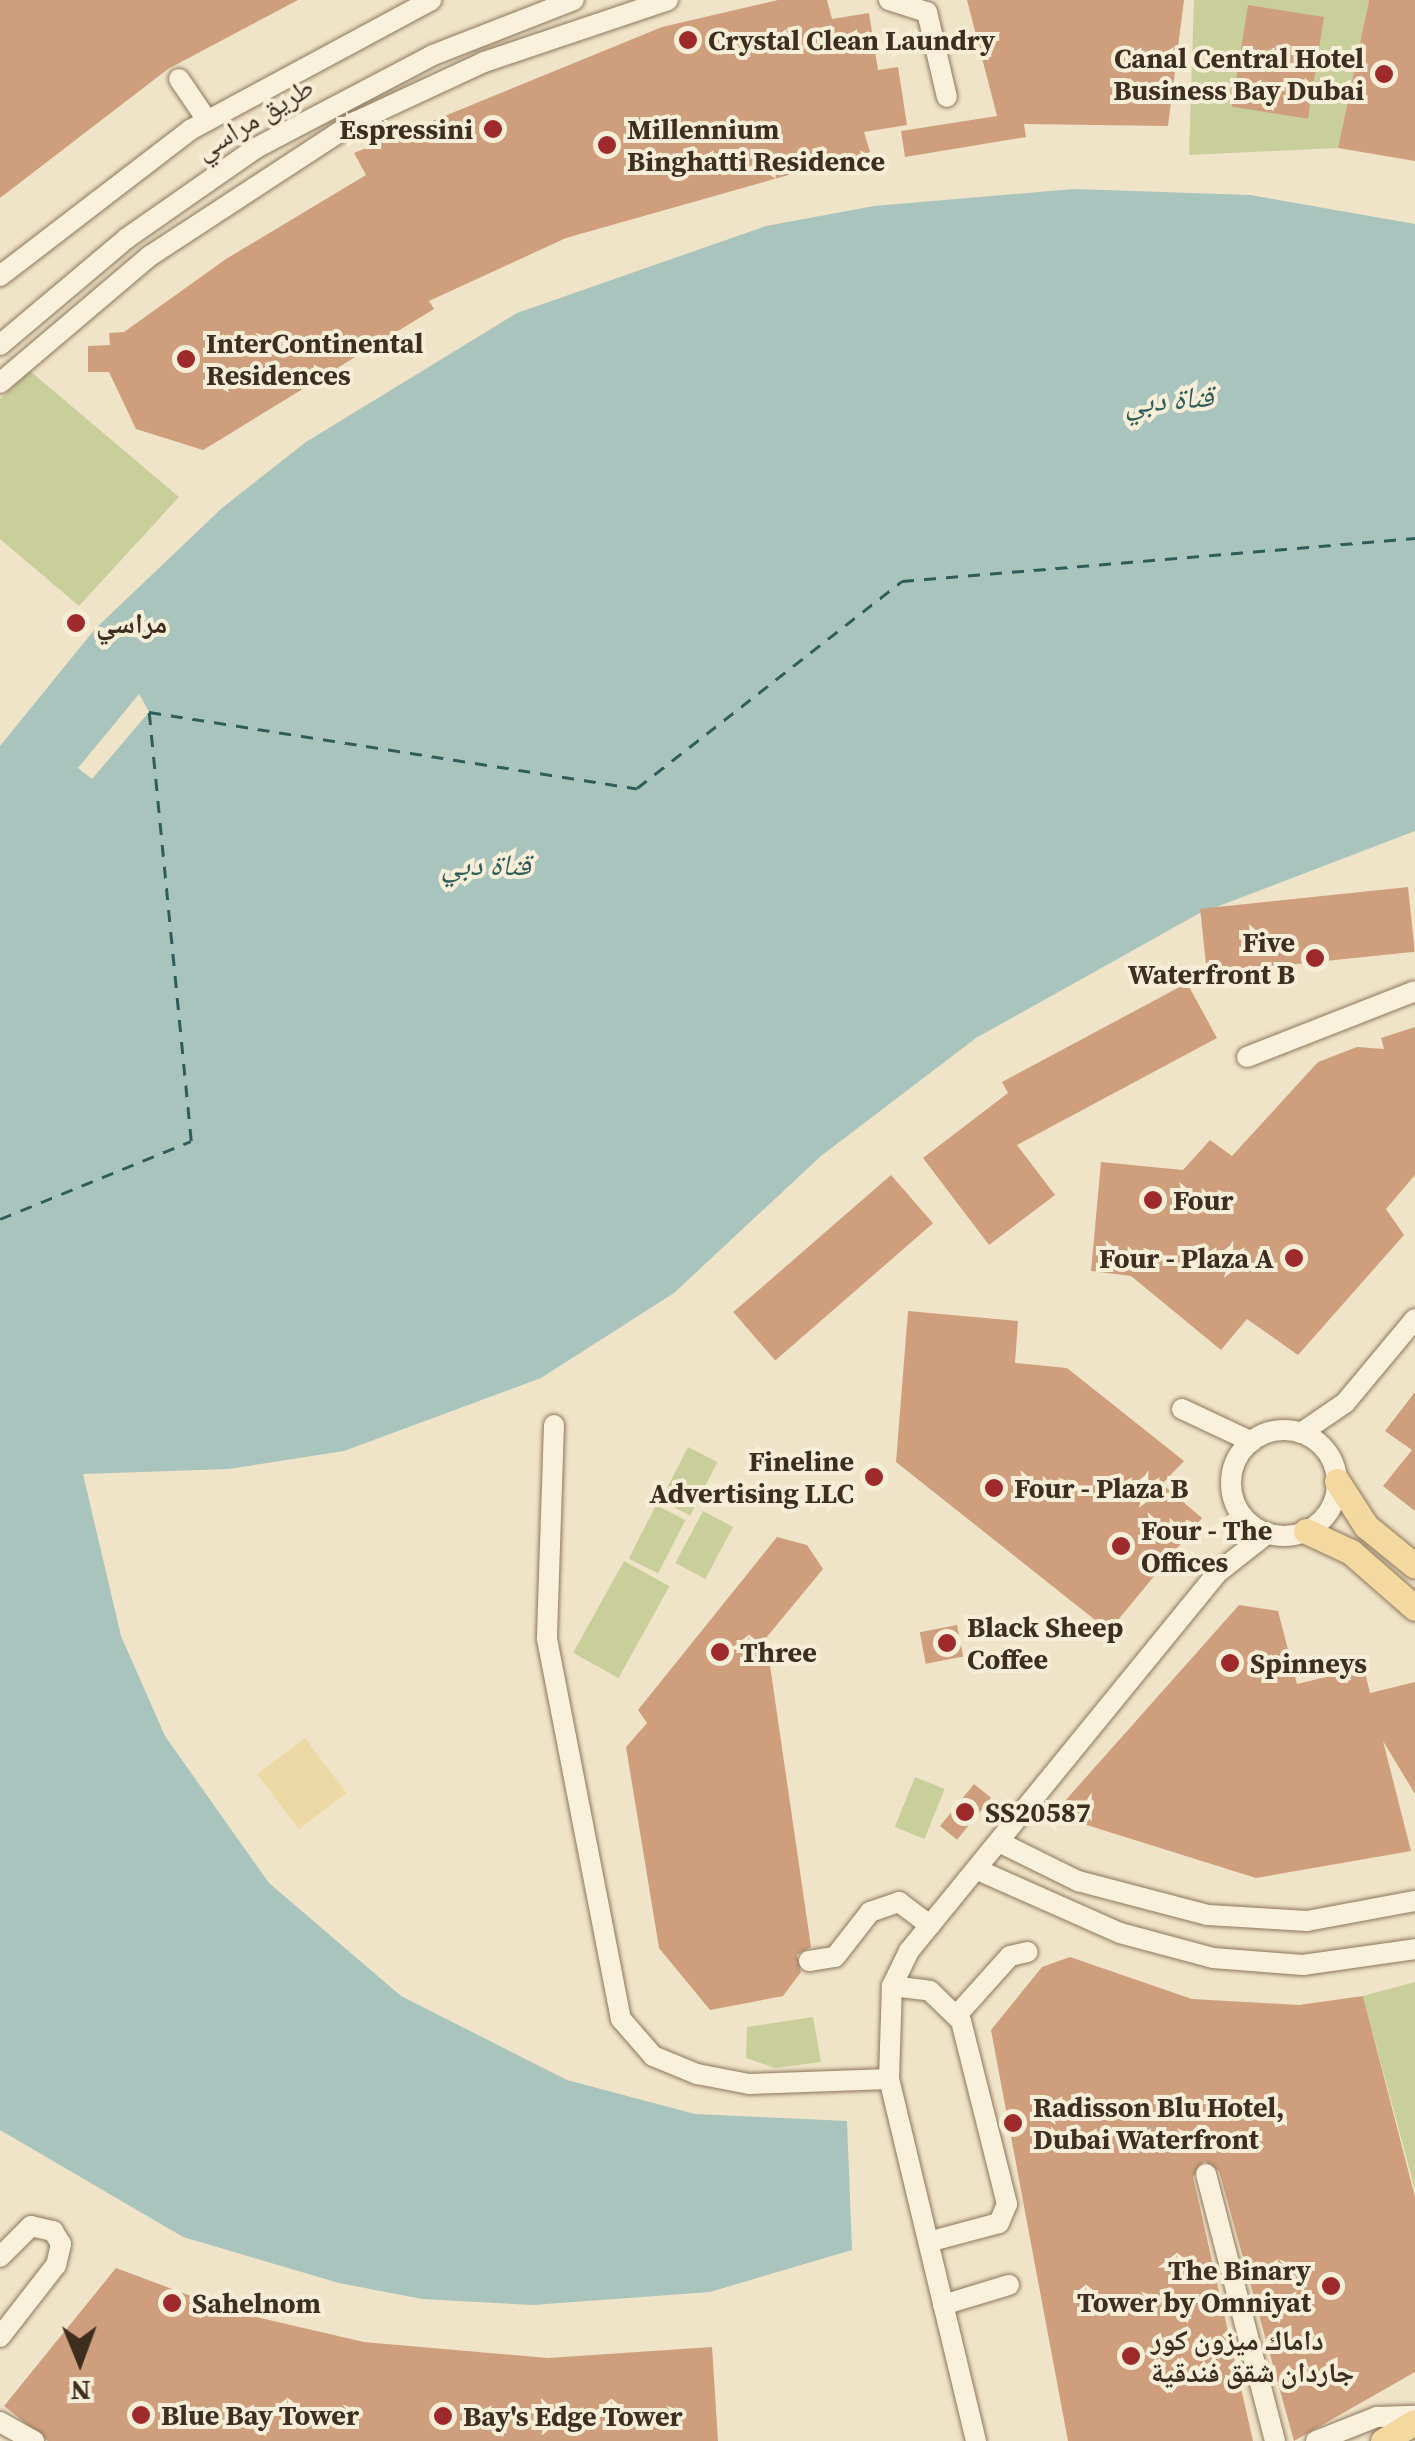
<!DOCTYPE html>
<meta charset="utf-8">
<style>
body{margin:0}
#map{position:relative;width:1415px;height:2441px;overflow:hidden;background:#f0e4c8;font-family:"Source Serif 4","Noto Naskh Arabic",serif}
div>[style]{position:absolute}
.green>*{inset:0;background:#c9cf9b;transform-origin:0 0}
.sand>*{inset:0;background:#ecd9a5;transform-origin:0 0}
.water>*{inset:0;background:#a9c4bc}
.pier>*{inset:0;background:#f0e4c8}
.ferry>*{height:2.5px;margin-top:-1.25px;transform-origin:0;background:repeating-linear-gradient(90deg,#2f5d5a 0 12px,transparent 0 22px)}
.building>*{inset:0;background:#cf9f7d;transform-origin:0 0}
.roads{filter:drop-shadow(0 0 2px #8d765c) drop-shadow(0 0 2px #8d765c)}
.minor>*{height:20px;margin:-10px;padding:0 10px;transform-origin:10px;border-radius:10px;background:#faf1dc}
.minor>.ring{margin:-10px;padding:0;box-sizing:content-box;background:none;border:20px solid #faf1dc;border-radius:50%}
.major>*{height:25px;margin:-12.5px;padding:0 12.5px;transform-origin:12.5px;border-radius:12.5px;background:#f3d9a0}
.dots>*{width:28px;height:28px;translate:-50% -50%;box-sizing:border-box;border:5px solid #f7eed8;border-radius:50%}
span{translate:-50% -50%;white-space:nowrap;text-align:center;line-height:1.15;-webkit-text-stroke:8px #f7eed8;paint-order:stroke}
.poi-label{font-size:28px;color:#3d2e20;font-weight:700}
.left{translate:0 -50%;text-align:left}
.right{translate:-100% -50%;text-align:right}
.street-label{font-size:28px;color:#3d2e20}
.water-label{font-size:30px;color:#2f5d5a;font-style:italic}
.north{position:absolute;left:30px;top:2311px;width:100px;height:100px;-webkit-text-stroke:8px #f7eed8;paint-order:stroke;rotate:179deg;font-size:28px;font-weight:700;line-height:40px;text-align:center;color:#3d2e20}
.north::after{content:'';display:block;margin:auto;width:35px;height:45px;background:#3d2e20;clip-path:polygon(50% 0,100% 100%,50% 72%,0 100%)}
</style>
<div id="map">
<div class="green">
<div style="clip-path:polygon(1194px 0,1369px 0,1338px 148px,1189px 155px)"></div>
<div style="clip-path:polygon(30px 371px,179px 497px,79px 606px,0 539px,0 399px)"></div>
<div style="left:688px;top:1447px;width:33px;height:60px;rotate:27deg"></div>
<div style="left:656px;top:1505px;width:33px;height:60px;rotate:27deg"></div>
<div style="left:703px;top:1511px;width:34px;height:59px;rotate:28deg"></div>
<div style="left:624px;top:1561px;width:52px;height:105px;rotate:29deg"></div>
<div style="left:915px;top:1777px;width:32px;height:54px;rotate:22deg"></div>
<div style="clip-path:polygon(1415px 1982px,1415px 2190px,1363px 1996px)"></div>
<div style="clip-path:polygon(813px 2017px,821px 2062px,775px 2068px,746px 2058px,747px 2027px)"></div>
</div>
<div class="sand">
<div style="left:305px;top:1738px;width:69px;height:60px;rotate:53deg"></div>
</div>
<div class="water">
<div style="clip-path:polygon(1074px 189px,1250px 195px,1415px 224px,1415px 831px,1198px 914px,976px 1038px,821px 1156px,674px 1293px,541px 1378px,344px 1451px,229px 1469px,83px 1474px,121px 1636px,165px 1736px,269px 1883px,401px 1996px,567px 2080px,695px 2114px,847px 2121px,852px 2250px,710px 2292px,533px 2305px,422px 2299px,339px 2283px,183px 2237px,0 2130px,0 746px,95px 629px,222px 508px,306px 442px,517px 313px,766px 226px,874px 206px)"></div>
</div>
<div class="pier">
<div style="clip-path:polygon(139px 694px,149px 712px,92px 779px,78px 768px)"></div>
</div>
<div class="ferry">
<div style="left:0;top:1219px;width:206px;rotate:-22.2deg"></div>
<div style="left:191px;top:1141px;width:431px;rotate:-95.6deg"></div>
<div style="left:149px;top:712px;width:494px;rotate:8.9deg"></div>
<div style="left:637px;top:788px;width:336px;rotate:-38deg"></div>
<div style="left:902px;top:581px;width:515px;rotate:-4.79deg"></div>
</div>
<div class="building">
<div style="clip-path:polygon(0 0,298px 0,168px 69px,0 198px)"></div>
<div style="clip-path:polygon(778px 0,827px 0,832px 19px,869px 13px,878px 70px,898px 67px,907px 125px,864px 132px,870px 152px,566px 238px,429px 301px,434px 309px,203px 450px,136px 429px,109px 372px,88px 372px,88px 346px,110px 345px,109px 333px,124px 332px,226px 259px,366px 175px,354px 153px,662px 27px)"></div>
<div style="clip-path:polygon(967px 0,1184px 0,1168px 126px,1024px 124px,1026px 137px,905px 157px,901px 131px,997px 116px)"></div>
<div style="clip-path:polygon(1369px 0,1415px 0,1415px 161px,1338px 148px)"></div>
<div style="left:1248px;top:5px;width:77px;height:103px;rotate:9deg"></div>
<div style="left:1408px;top:887px;width:65px;height:209px;rotate:84deg"></div>
<div style="clip-path:polygon(1187px 983px,1217px 1038px,1017px 1145px,1055px 1195px,989px 1245px,923px 1158px,1008px 1093px,1002px 1082px)"></div>
<div style="clip-path:polygon(1415px 1027px,1415px 1175px,1386px 1209px,1404px 1235px,1298px 1355px,1247px 1319px,1221px 1350px,1131px 1276px,1091px 1271px,1101px 1162px,1183px 1170px,1210px 1140px,1232px 1156px,1318px 1062px,1357px 1047px,1384px 1049px,1381px 1038px)"></div>
<div style="left:891px;top:1175px;width:64px;height:209px;rotate:49deg"></div>
<div style="clip-path:polygon(908px 1311px,1018px 1321px,1015px 1363px,1067px 1368px,1184px 1461px,1162px 1484px,1202px 1518px,1109px 1631px,896px 1462px)"></div>
<div style="clip-path:polygon(1415px 1392px,1415px 1511px,1383px 1486px,1412px 1450px,1385px 1431px)"></div>
<div style="clip-path:polygon(777px 1537px,807px 1545px,823px 1569px,766px 1638px,811px 1947px,797px 1955px,801px 1972px,783px 1996px,710px 2010px,659px 1948px,626px 1747px,647px 1723px,638px 1710px)"></div>
<div style="clip-path:polygon(1239px 1605px,1278px 1611px,1297px 1684px,1364px 1668px,1370px 1693px,1415px 1682px,1415px 1794px,1383px 1741px,1411px 1851px,1256px 1878px,1077px 1822px,1064px 1802px)"></div>
<div style="left:957px;top:1625px;width:32px;height:38px;rotate:79deg"></div>
<div style="left:974px;top:1784px;width:22px;height:54px;rotate:39deg"></div>
<div style="clip-path:polygon(1070px 1957px,1192px 1999px,1299px 2005px,1363px 1996px,1415px 2197px,1415px 2372px,1294px 2441px,1219px 2171px,1204px 2161px,1193px 2177px,1253px 2441px,1068px 2441px,991px 2030px,1042px 1967px)"></div>
<div style="clip-path:polygon(116px 2268px,234px 2312px,364px 2342px,548px 2358px,712px 2347px,718px 2441px,48px 2441px,4px 2406px)"></div>
</div>
<div class="roads">
<div class="minor">
<div style="left:889px;top:0;width:40px;rotate:18deg"></div>
<div style="left:927px;top:12px;width:87px;rotate:76.8deg"></div>
<div style="left:179px;top:79px;width:50px;rotate:55.7deg"></div>
<div style="left:0;top:276px;width:240px;rotate:-37.5deg"></div>
<div style="left:190px;top:130px;width:274px;rotate:-28.3deg"></div>
<div style="left:0;top:345px;width:166px;rotate:-40.1deg"></div>
<div style="left:127px;top:238px;width:157px;rotate:-34.9deg"></div>
<div style="left:256px;top:148px;width:200px;rotate:-27.7deg"></div>
<div style="left:433px;top:55px;width:151px;rotate:-21.3deg"></div>
<div style="left:0;top:383px;width:197px;rotate:-40.3deg"></div>
<div style="left:150px;top:256px;width:245px;rotate:-33.2deg"></div>
<div style="left:355px;top:122px;width:142px;rotate:-24.9deg"></div>
<div style="left:484px;top:62px;width:194px;rotate:-18.6deg"></div>
<div style="left:1247px;top:1057px;width:180px;rotate:-21.4deg"></div>
<div style="left:1182px;top:1409px;width:77px;rotate:25.2deg"></div>
<div style="left:554px;top:1425px;width:214px;rotate:91.9deg"></div>
<div style="left:547px;top:1639px;width:387px;rotate:79deg"></div>
<div style="left:621px;top:2019px;width:49px;rotate:49.1deg"></div>
<div style="left:653px;top:2056px;width:48px;rotate:22.2deg"></div>
<div style="left:697px;top:2074px;width:53px;rotate:10.9deg"></div>
<div style="left:749px;top:2084px;width:140px;rotate:-2deg"></div>
<div class="ring" style="left:1231px;top:1430px;width:86px;height:86px"></div>
<div style="left:1301px;top:1433px;width:53px;rotate:-34.3deg"></div>
<div style="left:1345px;top:1403px;width:109px;rotate:-50.2deg"></div>
<div style="left:1001px;top:1843px;width:86px;rotate:26.3deg"></div>
<div style="left:1078px;top:1881px;width:134px;rotate:14.7deg"></div>
<div style="left:1208px;top:1915px;width:99px;rotate:3.5deg"></div>
<div style="left:1307px;top:1921px;width:110px;rotate:-10.5deg"></div>
<div style="left:978px;top:1870px;width:155px;rotate:23.9deg"></div>
<div style="left:1120px;top:1933px;width:96px;rotate:15deg"></div>
<div style="left:1213px;top:1958px;width:90px;rotate:4.4deg"></div>
<div style="left:1303px;top:1965px;width:113px;rotate:-8.1deg"></div>
<div style="left:809px;top:1961px;width:26px;rotate:-9deg"></div>
<div style="left:835px;top:1957px;width:57px;rotate:-52.1deg"></div>
<div style="left:870px;top:1912px;width:31px;rotate:-19deg"></div>
<div style="left:899px;top:1902px;width:39px;rotate:37deg"></div>
<div style="left:892px;top:1986px;width:38px;rotate:7deg"></div>
<div style="left:930px;top:1991px;width:43px;rotate:44.1deg"></div>
<div style="left:961px;top:2021px;width:189px;rotate:75.9deg"></div>
<div style="left:1007px;top:2204px;width:21px;rotate:113deg"></div>
<div style="left:999px;top:2223px;width:73px;rotate:165deg"></div>
<div style="left:957px;top:2015px;width:79px;rotate:-48.1deg"></div>
<div style="left:1010px;top:1956px;width:18px;rotate:-13deg"></div>
<div style="left:1206px;top:2174px;width:276px;rotate:75.5deg"></div>
<div style="left:0;top:2257px;width:44px;rotate:-45deg"></div>
<div style="left:31px;top:2226px;width:23px;rotate:13deg"></div>
<div style="left:53px;top:2231px;width:15px;rotate:58deg"></div>
<div style="left:61px;top:2244px;width:22px;rotate:103deg"></div>
<div style="left:56px;top:2265px;width:91px;rotate:127.9deg"></div>
<div style="left:943px;top:2305px;width:69px;rotate:-16.9deg"></div>
<div style="left:0;top:2422px;width:39px;rotate:29deg"></div>
<div style="left:976px;top:2441px;width:372px;rotate:-103.5deg"></div>
<div style="left:889px;top:2079px;width:93px;rotate:-88.2deg"></div>
<div style="left:892px;top:1986px;width:39px;rotate:-64deg"></div>
<div style="left:909px;top:1951px;width:486px;rotate:-50.8deg"></div>
<div style="left:1216px;top:1574px;width:66px;rotate:-38.3deg"></div>
<div style="left:1316px;top:2441px;width:66px;rotate:-21.5deg"></div>
<div style="left:1377px;top:2417px;width:38px;rotate:-2deg"></div>
</div>
<div class="major">
<div style="left:1337px;top:1481px;width:54px;rotate:57.2deg"></div>
<div style="left:1366px;top:1526px;width:63px;rotate:39.2deg"></div>
<div style="left:1306px;top:1531px;width:50px;rotate:25deg"></div>
<div style="left:1351px;top:1552px;width:85px;rotate:41.2deg"></div>
<div style="left:1383px;top:2441px;width:37px;rotate:-31deg"></div>
</div>
</div>
<div class="dots">
<div style="left:688px;top:40px;background:#9e2a2b"></div>
<div style="left:1384px;top:74px;background:#9e2a2b"></div>
<div style="left:493px;top:129px;background:#9e2a2b"></div>
<div style="left:607px;top:145px;background:#9e2a2b"></div>
<div style="left:186px;top:359px;background:#9e2a2b"></div>
<div style="left:76px;top:623px;background:#9e2a2b"></div>
<div style="left:1315px;top:958px;background:#9e2a2b"></div>
<div style="left:1153px;top:1200px;background:#9e2a2b"></div>
<div style="left:1294px;top:1258px;background:#9e2a2b"></div>
<div style="left:874px;top:1477px;background:#9e2a2b"></div>
<div style="left:994px;top:1488px;background:#9e2a2b"></div>
<div style="left:1121px;top:1546px;background:#9e2a2b"></div>
<div style="left:947px;top:1643px;background:#9e2a2b"></div>
<div style="left:720px;top:1652px;background:#9e2a2b"></div>
<div style="left:1230px;top:1663px;background:#9e2a2b"></div>
<div style="left:965px;top:1812px;background:#9e2a2b"></div>
<div style="left:1013px;top:2123px;background:#9e2a2b"></div>
<div style="left:1331px;top:2286px;background:#9e2a2b"></div>
<div style="left:172px;top:2303px;background:#9e2a2b"></div>
<div style="left:1131px;top:2356px;background:#9e2a2b"></div>
<div style="left:141px;top:2415px;background:#9e2a2b"></div>
<div style="left:443px;top:2416px;background:#9e2a2b"></div>
</div>
<div class="poi-label">
<span class="left" style="left:708px;top:40px">Crystal Clean Laundry</span>
<span class="right" style="left:1364px;top:74px">Canal Central Hotel<br>Business Bay Dubai</span>
<span class="right" style="left:473px;top:129px">Espressini</span>
<span class="left" style="left:627px;top:145px">Millennium<br>Binghatti Residence</span>
<span class="left" style="left:206px;top:359px">InterContinental<br>Residences</span>
<span class="left" style="left:96px;top:623px">مراسي</span>
<span class="right" style="left:1295px;top:958px">Five<br>Waterfront B</span>
<span class="left" style="left:1173px;top:1200px">Four</span>
<span class="right" style="left:1274px;top:1258px">Four - Plaza A</span>
<span class="right" style="left:854px;top:1477px">Fineline<br>Advertising LLC</span>
<span class="left" style="left:1014px;top:1488px">Four - Plaza B</span>
<span class="left" style="left:1141px;top:1546px">Four - The<br>Offices</span>
<span class="left" style="left:967px;top:1643px">Black Sheep<br>Coffee</span>
<span class="left" style="left:740px;top:1652px">Three</span>
<span class="left" style="left:1250px;top:1663px">Spinneys</span>
<span class="left" style="left:985px;top:1812px">SS20587</span>
<span class="left" style="left:1033px;top:2123px">Radisson Blu Hotel,<br>Dubai Waterfront</span>
<span class="right" style="left:1311px;top:2286px">The Binary<br>Tower by Omniyat</span>
<span class="left" style="left:192px;top:2303px">Sahelnom</span>
<span class="left" style="left:1151px;top:2356px">داماك ميزون كور<br>جاردان شقق فندقية</span>
<span class="left" style="left:161px;top:2415px">Blue Bay Tower</span>
<span class="left" style="left:463px;top:2416px">Bay's Edge Tower</span>
</div>
<div class="street-label">
<span style="left:254px;top:118px;rotate:-31deg">طريق مراسي</span>
</div>
<div class="water-label">
<span style="left:1169px;top:400px;rotate:-5deg">قناة دبي</span>
<span style="left:486px;top:865px">قناة دبي</span>
</div>
<div class="north">N</div>
</div>
